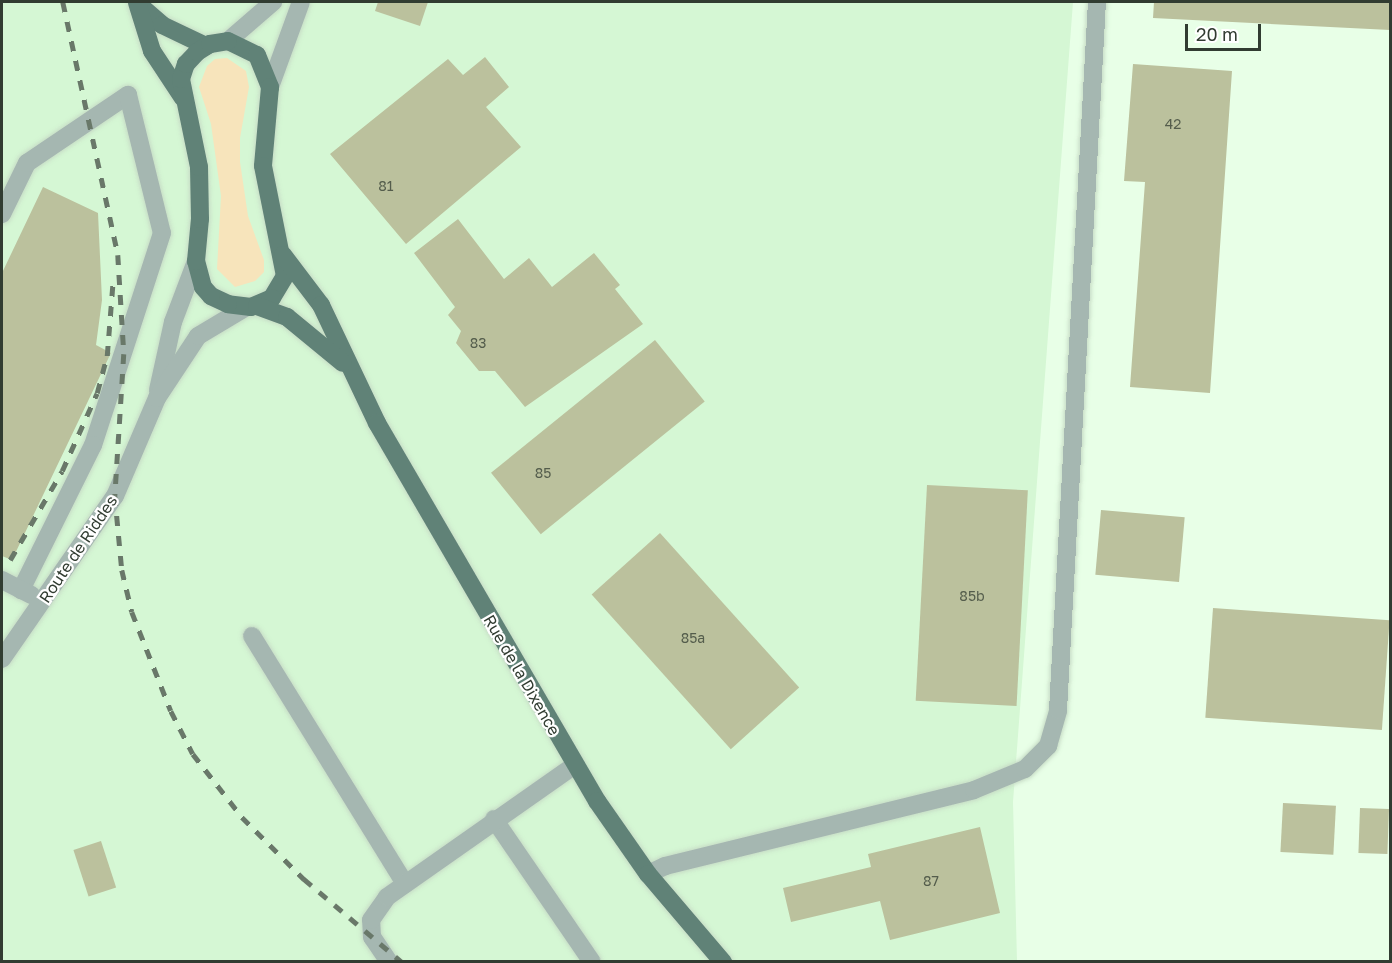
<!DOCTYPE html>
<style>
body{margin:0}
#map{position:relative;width:1392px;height:963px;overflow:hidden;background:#e8ffe7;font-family:"Golos Text",sans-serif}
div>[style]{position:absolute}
.built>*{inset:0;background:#d5f7d4}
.green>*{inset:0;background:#f7e4bb}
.building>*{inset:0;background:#bbc19d;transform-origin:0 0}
.roads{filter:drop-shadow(0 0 2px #c7dcc6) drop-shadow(0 0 2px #c7dcc6)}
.minor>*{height:18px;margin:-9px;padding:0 9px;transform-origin:9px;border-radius:9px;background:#a5b7b1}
.major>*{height:18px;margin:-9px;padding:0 9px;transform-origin:9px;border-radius:9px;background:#608277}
.rail>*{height:4.5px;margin-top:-2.25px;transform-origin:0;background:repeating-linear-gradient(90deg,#697869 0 10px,transparent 0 20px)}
span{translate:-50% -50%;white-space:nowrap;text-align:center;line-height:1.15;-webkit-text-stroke:4.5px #fff;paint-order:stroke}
.number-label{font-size:14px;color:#545d4c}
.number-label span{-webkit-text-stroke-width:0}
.street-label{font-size:16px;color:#313c31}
.frame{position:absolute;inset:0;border:3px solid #313c31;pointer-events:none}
.scale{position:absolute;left:1185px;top:24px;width:76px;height:27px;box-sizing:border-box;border:3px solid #313c31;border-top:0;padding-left:8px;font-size:18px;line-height:21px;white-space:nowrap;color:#313c31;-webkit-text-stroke:4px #fff;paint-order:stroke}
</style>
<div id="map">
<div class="built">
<div style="clip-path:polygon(2px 2px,1073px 2px,1013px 802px,1017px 961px,2px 962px)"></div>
</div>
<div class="green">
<div style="clip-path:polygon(227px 58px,246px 71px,249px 87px,240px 138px,240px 162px,248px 216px,264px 260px,264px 272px,255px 281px,235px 287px,217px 269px,221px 196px,211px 124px,199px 87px,207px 66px,215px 59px)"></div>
</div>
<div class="building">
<div style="clip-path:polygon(378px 2px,428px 2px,420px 26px,375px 11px)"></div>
<div style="clip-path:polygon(1154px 2px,1390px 2px,1390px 30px,1153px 18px)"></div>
<div style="clip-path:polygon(485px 57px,509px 87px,486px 107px,521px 147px,406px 244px,330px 154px,448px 59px,463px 75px)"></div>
<div style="clip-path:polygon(1133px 64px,1232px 71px,1210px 393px,1130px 387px,1145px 182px,1124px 181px)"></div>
<div style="clip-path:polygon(43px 187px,98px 213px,102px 300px,96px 345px,111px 353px,12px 560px,2px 556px,2px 273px)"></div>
<div style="clip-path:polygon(458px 219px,504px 279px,529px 258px,552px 287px,594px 253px,620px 285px,615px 289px,643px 324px,525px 407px,495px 371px,479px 371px,456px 343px,461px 331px,448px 315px,455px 307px,414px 253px)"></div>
<div style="left:655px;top:340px;width:79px;height:211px;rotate:51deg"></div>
<div style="left:927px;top:485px;width:101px;height:216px;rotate:3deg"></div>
<div style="left:1101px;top:510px;width:84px;height:65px;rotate:5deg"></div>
<div style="left:660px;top:533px;width:208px;height:92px;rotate:48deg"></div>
<div style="left:1213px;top:608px;width:177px;height:110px;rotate:4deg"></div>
<div style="left:1283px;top:803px;width:53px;height:49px;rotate:3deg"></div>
<div style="left:1360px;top:808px;width:29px;height:45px;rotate:2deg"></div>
<div style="clip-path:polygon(980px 827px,1000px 913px,890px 940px,880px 901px,791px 922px,783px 888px,871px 867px,868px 854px)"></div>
<div style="left:101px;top:841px;width:49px;height:29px;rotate:72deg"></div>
</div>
<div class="roads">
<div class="minor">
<div style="left:228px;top:41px;width:60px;rotate:-40.9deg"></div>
<div style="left:270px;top:87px;width:90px;rotate:-70deg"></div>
<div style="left:2px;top:214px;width:57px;rotate:-63.9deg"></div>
<div style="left:27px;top:163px;width:122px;rotate:-34deg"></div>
<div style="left:128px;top:95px;width:142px;rotate:76.2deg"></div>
<div style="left:162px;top:233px;width:223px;rotate:108deg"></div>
<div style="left:93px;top:445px;width:162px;rotate:116.4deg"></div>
<div style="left:158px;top:390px;width:70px;rotate:-77.6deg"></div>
<div style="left:173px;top:322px;width:65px;rotate:-69.3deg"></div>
<div style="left:2px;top:580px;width:33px;rotate:27deg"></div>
<div style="left:252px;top:636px;width:291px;rotate:58.3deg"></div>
<div style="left:2px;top:659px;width:198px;rotate:-55.3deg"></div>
<div style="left:115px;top:496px;width:107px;rotate:-66.8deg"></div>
<div style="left:157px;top:398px;width:74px;rotate:-56.5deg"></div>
<div style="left:198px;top:336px;width:55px;rotate:-30.8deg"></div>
<div style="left:494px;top:819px;width:173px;rotate:55.6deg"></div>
<div style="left:648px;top:874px;width:19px;rotate:-25deg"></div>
<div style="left:665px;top:866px;width:318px;rotate:-13.8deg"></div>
<div style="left:974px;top:790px;width:55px;rotate:-22.4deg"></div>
<div style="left:1025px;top:769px;width:33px;rotate:-45deg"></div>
<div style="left:1048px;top:746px;width:37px;rotate:-74deg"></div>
<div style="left:1058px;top:710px;width:709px;rotate:-86.85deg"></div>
<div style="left:389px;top:962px;width:30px;rotate:-124deg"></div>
<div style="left:372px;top:937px;width:17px;rotate:-93deg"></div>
<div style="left:371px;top:920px;width:28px;rotate:-55deg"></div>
<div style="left:387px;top:897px;width:230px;rotate:-35.1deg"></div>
</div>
<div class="major">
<div style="left:137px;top:3px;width:33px;rotate:41deg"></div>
<div style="left:162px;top:25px;width:49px;rotate:25.5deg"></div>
<div style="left:138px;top:6px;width:47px;rotate:72.7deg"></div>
<div style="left:152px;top:51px;width:56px;rotate:56.6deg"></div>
<div style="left:228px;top:41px;width:32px;rotate:26deg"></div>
<div style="left:257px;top:55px;width:35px;rotate:68deg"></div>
<div style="left:270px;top:87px;width:79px;rotate:95.1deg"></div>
<div style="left:263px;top:166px;width:112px;rotate:78.7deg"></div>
<div style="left:285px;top:276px;width:26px;rotate:121deg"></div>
<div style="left:272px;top:298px;width:23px;rotate:157deg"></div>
<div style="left:251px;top:307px;width:23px;rotate:-173deg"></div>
<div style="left:228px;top:304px;width:19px;rotate:-155deg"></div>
<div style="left:211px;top:296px;width:12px;rotate:-132deg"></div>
<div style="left:203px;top:287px;width:27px;rotate:-105deg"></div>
<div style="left:196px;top:261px;width:42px;rotate:-84.6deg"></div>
<div style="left:200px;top:219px;width:52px;rotate:-91.1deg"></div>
<div style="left:199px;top:167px;width:90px;rotate:-101.6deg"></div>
<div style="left:181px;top:79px;width:16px;rotate:-72deg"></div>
<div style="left:186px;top:64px;width:16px;rotate:-47deg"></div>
<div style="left:197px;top:52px;width:15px;rotate:-32deg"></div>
<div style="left:210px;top:44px;width:18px;rotate:-9deg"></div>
<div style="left:283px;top:255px;width:63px;rotate:52.8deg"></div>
<div style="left:321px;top:305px;width:131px;rotate:64.6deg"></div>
<div style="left:377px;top:423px;width:437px;rotate:59.8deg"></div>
<div style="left:597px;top:801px;width:89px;rotate:55.1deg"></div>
<div style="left:648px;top:874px;width:116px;rotate:49.6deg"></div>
<div style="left:257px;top:306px;width:32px;rotate:20deg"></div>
<div style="left:287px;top:317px;width:72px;rotate:39.4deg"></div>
</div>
</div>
<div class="rail">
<div style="left:63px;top:2px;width:259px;rotate:77.7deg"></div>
<div style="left:118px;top:255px;width:99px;rotate:86.5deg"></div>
<div style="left:124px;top:354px;width:142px;rotate:93.6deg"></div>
<div style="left:115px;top:496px;width:74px;rotate:84.6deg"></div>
<div style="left:122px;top:570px;width:43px;rotate:76.6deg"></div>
<div style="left:132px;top:612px;width:106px;rotate:68.5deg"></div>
<div style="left:171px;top:711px;width:48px;rotate:62.9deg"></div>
<div style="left:193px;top:754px;width:80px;rotate:52.1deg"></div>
<div style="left:242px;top:817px;width:88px;rotate:45deg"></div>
<div style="left:304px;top:879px;width:128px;rotate:40.3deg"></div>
<div style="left:10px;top:560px;width:103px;rotate:-59.7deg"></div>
<div style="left:62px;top:471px;width:85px;rotate:-65.8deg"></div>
<div style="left:97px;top:393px;width:38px;rotate:-75deg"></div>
<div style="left:107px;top:356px;width:76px;rotate:-85.5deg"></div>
</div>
<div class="number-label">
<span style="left:1173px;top:124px">42</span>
<span style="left:386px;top:186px">81</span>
<span style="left:478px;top:343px">83</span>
<span style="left:543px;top:473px">85</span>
<span style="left:972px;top:596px">85b</span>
<span style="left:693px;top:638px">85a</span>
<span style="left:931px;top:881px">87</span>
</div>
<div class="street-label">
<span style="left:78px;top:549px;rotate:-56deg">Route de Riddes</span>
<span style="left:522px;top:675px;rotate:60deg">Rue de la Dixence</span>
</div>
<div class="frame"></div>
<div class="scale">20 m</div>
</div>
